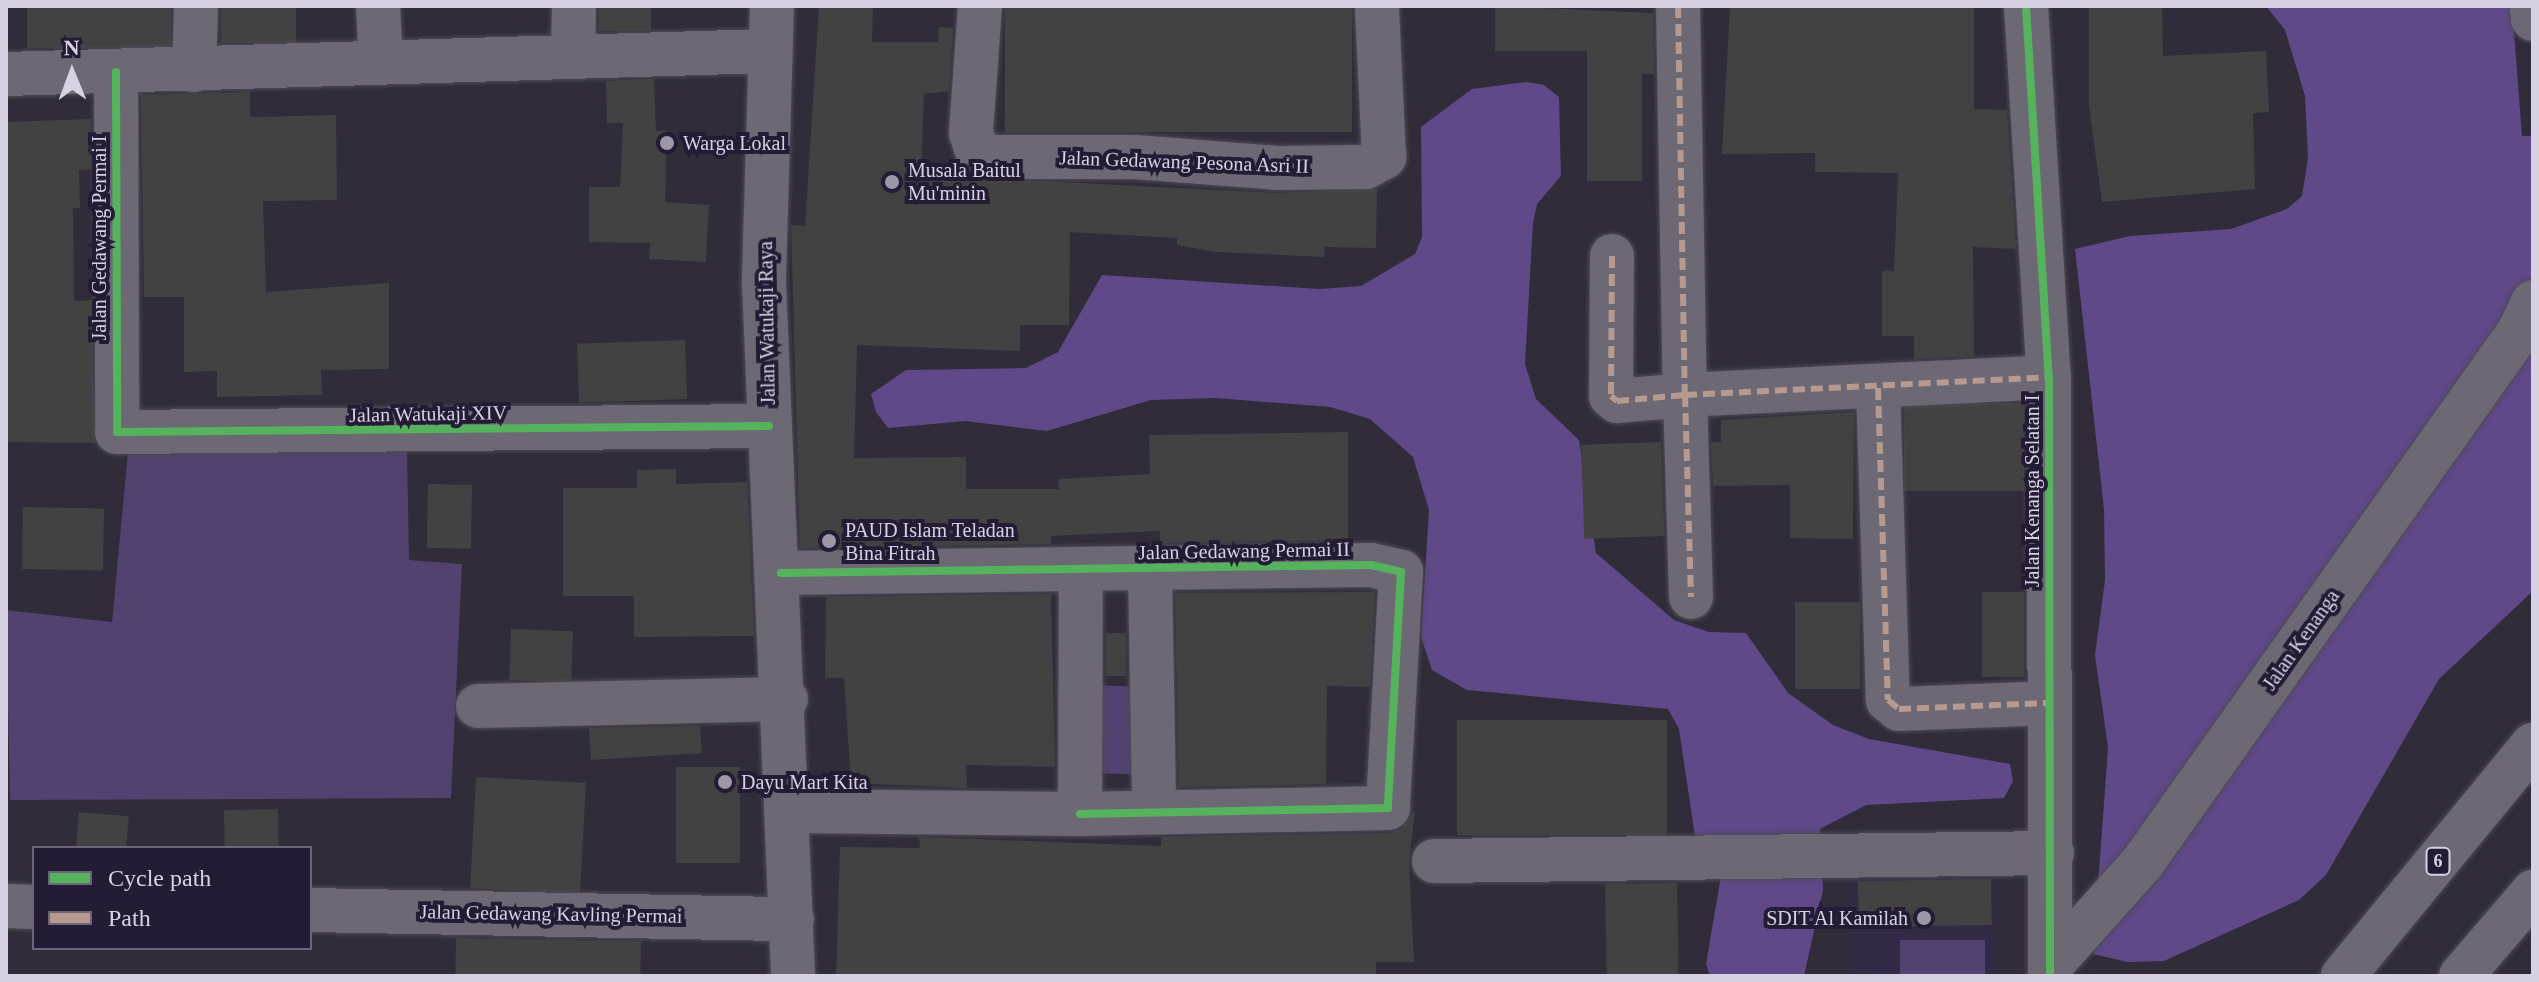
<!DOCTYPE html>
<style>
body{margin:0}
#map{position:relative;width:2539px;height:982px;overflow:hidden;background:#302c39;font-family:"Times New Roman",serif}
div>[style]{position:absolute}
.built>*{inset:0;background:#332a46;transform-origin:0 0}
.green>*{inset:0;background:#51426f;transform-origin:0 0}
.forest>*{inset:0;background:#5f4989}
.building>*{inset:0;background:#434242;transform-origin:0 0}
.roads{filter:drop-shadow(0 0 2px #4e4a56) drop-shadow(0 0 2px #4e4a56)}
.minor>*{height:44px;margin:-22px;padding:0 22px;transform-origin:22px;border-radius:22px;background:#6c6874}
.highway>*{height:44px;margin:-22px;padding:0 22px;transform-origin:22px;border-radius:22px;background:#6c6876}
.quiet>*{height:6px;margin-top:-3px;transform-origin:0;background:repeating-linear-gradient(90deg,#b69a8f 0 12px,transparent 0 18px)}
.cycleway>*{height:8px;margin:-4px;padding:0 4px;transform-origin:4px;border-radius:4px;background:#56b35d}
.dots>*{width:22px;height:22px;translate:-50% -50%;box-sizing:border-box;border:4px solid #241c34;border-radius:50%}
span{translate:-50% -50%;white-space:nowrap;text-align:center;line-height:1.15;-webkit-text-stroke:8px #241c34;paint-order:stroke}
.shield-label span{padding:2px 6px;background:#241c34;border:2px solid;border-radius:6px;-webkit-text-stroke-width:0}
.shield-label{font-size:18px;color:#d7d2e3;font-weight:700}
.poi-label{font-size:20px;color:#d7d2e3}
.left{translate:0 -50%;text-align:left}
.right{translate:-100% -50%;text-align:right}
.street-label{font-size:20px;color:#d7d2e3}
.frame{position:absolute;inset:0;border:8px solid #d7d2e3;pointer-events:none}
.legend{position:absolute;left:32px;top:846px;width:280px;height:104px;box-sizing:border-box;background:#241c34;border:2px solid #6c657a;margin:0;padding:10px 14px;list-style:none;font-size:24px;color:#d7d2e3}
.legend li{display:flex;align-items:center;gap:16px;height:40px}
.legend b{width:40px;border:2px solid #6c657a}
.north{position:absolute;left:32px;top:32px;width:80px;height:80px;-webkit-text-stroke:6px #241c34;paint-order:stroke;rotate:359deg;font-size:22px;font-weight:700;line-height:32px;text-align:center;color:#d7d2e3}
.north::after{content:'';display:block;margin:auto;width:28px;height:36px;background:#d7d2e3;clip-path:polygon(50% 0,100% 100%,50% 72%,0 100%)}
</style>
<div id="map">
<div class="built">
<div style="left:1997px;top:858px;width:118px;height:146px;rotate:91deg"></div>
</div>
<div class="green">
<div style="clip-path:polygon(407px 448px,409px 560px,462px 564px,451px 798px,10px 800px,6px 610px,112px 622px,128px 452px)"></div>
<div style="left:1093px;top:685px;width:47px;height:88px;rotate:2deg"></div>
<div style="left:1985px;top:940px;width:36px;height:85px;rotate:90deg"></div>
</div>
<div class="forest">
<div style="clip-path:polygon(2266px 6px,2512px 6px,2522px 136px,2533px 136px,2533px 591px,2439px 679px,2326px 875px,2299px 900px,2164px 961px,2128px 962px,2093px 954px,2108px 748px,2095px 655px,2105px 580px,2104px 509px,2075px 249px,2130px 236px,2231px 229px,2287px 209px,2302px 196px,2308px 158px,2305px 96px,2285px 30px)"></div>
<div style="clip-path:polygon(1526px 82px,1544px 85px,1559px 97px,1561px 176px,1537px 204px,1533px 223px,1525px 364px,1536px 399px,1579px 440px,1596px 553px,1674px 620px,1709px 632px,1746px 633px,1788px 693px,1833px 725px,1869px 739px,2010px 764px,2013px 781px,2004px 798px,1866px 805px,1820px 829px,1823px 890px,1804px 976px,1710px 976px,1706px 964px,1721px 876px,1696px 843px,1679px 729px,1668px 709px,1467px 690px,1432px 670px,1421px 637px,1429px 510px,1413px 457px,1370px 419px,1330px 407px,1215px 398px,1151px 400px,1047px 431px,966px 421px,888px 428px,876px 412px,871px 394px,906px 370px,1026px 368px,1058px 352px,1102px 275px,1320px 289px,1361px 286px,1415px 254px,1422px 237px,1421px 127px,1472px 89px)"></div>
</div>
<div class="building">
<div style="left:27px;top:6px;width:144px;height:42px"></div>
<div style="left:221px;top:6px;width:75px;height:37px"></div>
<div style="left:599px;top:6px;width:52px;height:25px"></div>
<div style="clip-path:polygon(819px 6px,873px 6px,872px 42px,938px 42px,939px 27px,953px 28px,949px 91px,924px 94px,921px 175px,1275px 193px,1377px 189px,1376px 248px,1325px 247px,1324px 257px,1216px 252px,1177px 245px,1177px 238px,1070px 232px,1069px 325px,1020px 325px,1020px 351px,857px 345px,854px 458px,966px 457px,966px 489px,1059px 489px,1058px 479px,1150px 474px,1149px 435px,1348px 432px,1348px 540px,1160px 543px,1160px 531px,1051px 536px,1051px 544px,800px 548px,791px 225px,805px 226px)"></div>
<div style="left:1005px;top:6px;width:347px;height:126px"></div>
<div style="clip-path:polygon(1495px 6px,1653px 13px,1654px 74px,1642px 74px,1642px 181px,1587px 181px,1587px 51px,1495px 51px)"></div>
<div style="clip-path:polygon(1730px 6px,1974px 6px,1974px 109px,2007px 110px,2016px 249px,1973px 247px,1974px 356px,1914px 359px,1914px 336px,1882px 336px,1882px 271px,1894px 271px,1898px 173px,1815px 172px,1815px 153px,1722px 154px)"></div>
<div style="clip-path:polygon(2089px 6px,2162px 6px,2163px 56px,2266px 51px,2269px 112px,2253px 113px,2255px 189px,2102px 202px,2089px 106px)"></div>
<div style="clip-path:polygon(654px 79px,656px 131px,667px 131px,665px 202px,709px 205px,706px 262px,649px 259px,650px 243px,589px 242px,589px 187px,620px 187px,623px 123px,607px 123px,606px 81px)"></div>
<div style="clip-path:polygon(250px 92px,250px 117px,336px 115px,337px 200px,263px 201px,266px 292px,389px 283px,389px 369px,321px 370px,322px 395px,217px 397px,217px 371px,184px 372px,184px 297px,144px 297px,141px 95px)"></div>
<div style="clip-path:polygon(91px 119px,91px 169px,79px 170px,80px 208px,73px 208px,74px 301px,92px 300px,95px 443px,8px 442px,6px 122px)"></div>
<div style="left:685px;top:340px;width:59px;height:108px;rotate:88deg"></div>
<div style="left:2024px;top:403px;width:88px;height:120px;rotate:90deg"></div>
<div style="clip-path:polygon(1854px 412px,1853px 539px,1790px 538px,1790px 485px,1713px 486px,1711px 442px,1721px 442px,1721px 420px)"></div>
<div style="left:1661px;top:442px;width:94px;height:80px;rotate:88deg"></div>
<div style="clip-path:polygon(676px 469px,676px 484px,747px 482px,754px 636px,634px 637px,634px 596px,563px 596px,563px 488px,637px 488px,637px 470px)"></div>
<div style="left:428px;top:484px;width:44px;height:64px;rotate:1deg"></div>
<div style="left:23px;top:507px;width:81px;height:62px;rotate:1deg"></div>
<div style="clip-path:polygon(1375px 592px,1370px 687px,1327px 686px,1326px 784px,1179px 787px,1175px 593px)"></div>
<div style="left:2024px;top:592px;width:85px;height:42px;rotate:90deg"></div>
<div style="clip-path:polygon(1051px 594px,1055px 767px,966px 765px,967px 788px,851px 783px,844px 678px,825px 678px,826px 597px)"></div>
<div style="left:1795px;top:602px;width:65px;height:87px"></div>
<div style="left:511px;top:629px;width:62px;height:51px;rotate:2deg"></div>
<div style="left:1106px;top:633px;width:20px;height:43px"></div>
<div style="left:1457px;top:720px;width:210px;height:115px"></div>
<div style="clip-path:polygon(700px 726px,702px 753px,591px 760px,589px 728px)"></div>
<div style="left:676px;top:767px;width:64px;height:96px"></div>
<div style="left:476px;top:777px;width:110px;height:111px;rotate:3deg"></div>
<div style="left:278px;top:809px;width:39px;height:54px;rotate:89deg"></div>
<div style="clip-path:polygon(1415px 810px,1409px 861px,1414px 962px,1376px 962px,1376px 976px,836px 976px,840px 847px,920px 848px,919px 837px,1161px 846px,1161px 837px,1388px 833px,1401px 829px)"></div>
<div style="left:79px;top:812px;width:50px;height:36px;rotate:5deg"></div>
<div style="left:1991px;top:879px;width:46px;height:133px;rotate:89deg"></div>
<div style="left:1677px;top:883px;width:93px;height:72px;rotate:89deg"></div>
<div style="left:456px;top:938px;width:185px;height:38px;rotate:1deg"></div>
</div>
<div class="roads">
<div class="minor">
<div style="left:378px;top:6px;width:56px;rotate:86.9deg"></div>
<div style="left:772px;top:6px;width:277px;rotate:91.7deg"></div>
<div style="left:764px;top:283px;width:694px;rotate:87.6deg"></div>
<div style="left:980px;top:6px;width:127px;rotate:94.1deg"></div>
<div style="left:971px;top:133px;width:16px;rotate:72deg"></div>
<div style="left:976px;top:148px;width:17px;rotate:33deg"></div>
<div style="left:990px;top:157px;width:145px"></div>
<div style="left:1135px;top:157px;width:142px;rotate:4.4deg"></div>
<div style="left:1277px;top:168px;width:89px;rotate:-0.6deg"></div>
<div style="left:1366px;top:167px;width:21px;rotate:-29deg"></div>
<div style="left:1384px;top:157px;width:151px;rotate:-92.7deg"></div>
<div style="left:1678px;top:6px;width:389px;rotate:89deg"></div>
<div style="left:1685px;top:395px;width:364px;rotate:-2.8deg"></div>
<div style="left:2026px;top:6px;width:372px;rotate:86.5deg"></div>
<div style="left:2049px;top:377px;width:599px;rotate:89.9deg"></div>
<div style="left:2532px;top:6px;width:13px;rotate:86deg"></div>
<div style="left:573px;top:56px;width:50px;rotate:-88.9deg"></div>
<div style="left:194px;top:70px;width:64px;rotate:-88.2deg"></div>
<div style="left:116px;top:72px;width:360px;rotate:89.8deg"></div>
<div style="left:117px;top:432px;width:652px;rotate:-0.53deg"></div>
<div style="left:6px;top:74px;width:762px;rotate:-1.73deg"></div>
<div style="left:1612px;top:256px;width:140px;rotate:90.4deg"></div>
<div style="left:1611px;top:396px;width:8px;rotate:40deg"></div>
<div style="left:1617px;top:401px;width:68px;rotate:-5deg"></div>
<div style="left:1685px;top:395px;width:202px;rotate:88.3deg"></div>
<div style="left:1878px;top:388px;width:312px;rotate:88.2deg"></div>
<div style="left:1888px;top:700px;width:14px;rotate:39deg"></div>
<div style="left:1899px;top:709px;width:148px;rotate:-2.3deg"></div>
<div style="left:1150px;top:569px;width:241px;rotate:89deg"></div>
<div style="left:781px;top:573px;width:590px;rotate:-0.78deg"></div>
<div style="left:1371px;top:565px;width:31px;rotate:13deg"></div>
<div style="left:1401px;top:572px;width:236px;rotate:93.2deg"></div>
<div style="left:1388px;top:808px;width:308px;rotate:178.9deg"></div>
<div style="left:478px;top:706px;width:308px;rotate:-1.3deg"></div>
<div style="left:790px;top:811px;width:290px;rotate:0.6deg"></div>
<div style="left:1080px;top:814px;width:244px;rotate:-89.8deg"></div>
<div style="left:1434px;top:861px;width:618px;rotate:-0.74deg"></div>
<div style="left:6px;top:906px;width:28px;rotate:2deg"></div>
<div style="left:310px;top:910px;width:482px;rotate:1.1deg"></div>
<div style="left:2051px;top:965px;width:138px;rotate:-48.2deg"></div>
<div style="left:2143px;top:862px;width:650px;rotate:-54.65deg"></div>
<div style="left:2519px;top:332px;width:33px;rotate:-65deg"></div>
</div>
<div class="highway">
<div style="left:2343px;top:976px;width:299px;rotate:-50.6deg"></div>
<div style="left:2461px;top:976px;width:111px;rotate:-49.4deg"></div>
</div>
</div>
<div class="quiet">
<div style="left:1678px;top:6px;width:389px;rotate:89deg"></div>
<div style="left:1685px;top:395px;width:364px;rotate:-2.8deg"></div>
<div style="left:1612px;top:256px;width:140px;rotate:90.4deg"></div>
<div style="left:1611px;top:396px;width:8px;rotate:40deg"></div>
<div style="left:1617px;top:401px;width:68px;rotate:-5deg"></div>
<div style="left:1685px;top:395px;width:202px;rotate:88.3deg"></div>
<div style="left:1878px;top:388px;width:312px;rotate:88.2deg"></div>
<div style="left:1888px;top:700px;width:14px;rotate:39deg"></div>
<div style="left:1899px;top:709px;width:148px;rotate:-2.3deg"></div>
</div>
<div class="cycleway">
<div style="left:2026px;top:6px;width:372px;rotate:86.5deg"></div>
<div style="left:2049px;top:377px;width:599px;rotate:89.9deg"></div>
<div style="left:116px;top:72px;width:360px;rotate:89.8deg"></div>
<div style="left:117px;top:432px;width:652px;rotate:-0.53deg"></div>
<div style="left:781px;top:573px;width:590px;rotate:-0.78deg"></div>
<div style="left:1371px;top:565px;width:31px;rotate:13deg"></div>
<div style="left:1401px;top:572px;width:236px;rotate:93.2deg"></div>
<div style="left:1388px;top:808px;width:308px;rotate:178.9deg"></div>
</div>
<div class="dots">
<div style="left:667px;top:143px;background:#9d98a8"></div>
<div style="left:892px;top:182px;background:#9d98a8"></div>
<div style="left:829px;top:541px;background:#9d98a8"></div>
<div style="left:725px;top:782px;background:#9d98a8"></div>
<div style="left:1924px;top:918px;background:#9d98a8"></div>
</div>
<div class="shield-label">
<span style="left:2438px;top:861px">6</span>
</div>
<div class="poi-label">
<span class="left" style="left:683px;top:143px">Warga Lokal</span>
<span class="left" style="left:908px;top:182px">Musala Baitul<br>Mu'minin</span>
<span class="left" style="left:845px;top:542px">PAUD Islam Teladan<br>Bina Fitrah</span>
<span class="left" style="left:741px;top:782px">Dayu Mart Kita</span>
<span class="right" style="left:1908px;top:918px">SDIT Al Kamilah</span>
</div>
<div class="street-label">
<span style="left:1184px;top:162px;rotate:2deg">Jalan Gedawang Pesona Asri II</span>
<span style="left:99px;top:238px;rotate:-90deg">Jalan Gedawang Permai I</span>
<span style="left:767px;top:323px;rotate:-91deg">Jalan Watukaji Raya</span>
<span style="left:428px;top:414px;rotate:-1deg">Jalan Watukaji XIV</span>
<span style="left:2032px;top:491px;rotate:-90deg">Jalan Kenanga Selatan I</span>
<span style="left:1244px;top:551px;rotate:-1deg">Jalan Gedawang Permai II</span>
<span style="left:2301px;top:640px;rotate:-55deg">Jalan Kenanga</span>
<span style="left:551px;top:914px;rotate:1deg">Jalan Gedawang Kavling Permai</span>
</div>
<div class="frame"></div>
<ul class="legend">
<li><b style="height:10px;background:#56b35d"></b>Cycle path</li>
<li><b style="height:10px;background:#b69a8f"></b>Path</li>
</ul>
<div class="north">N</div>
</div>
